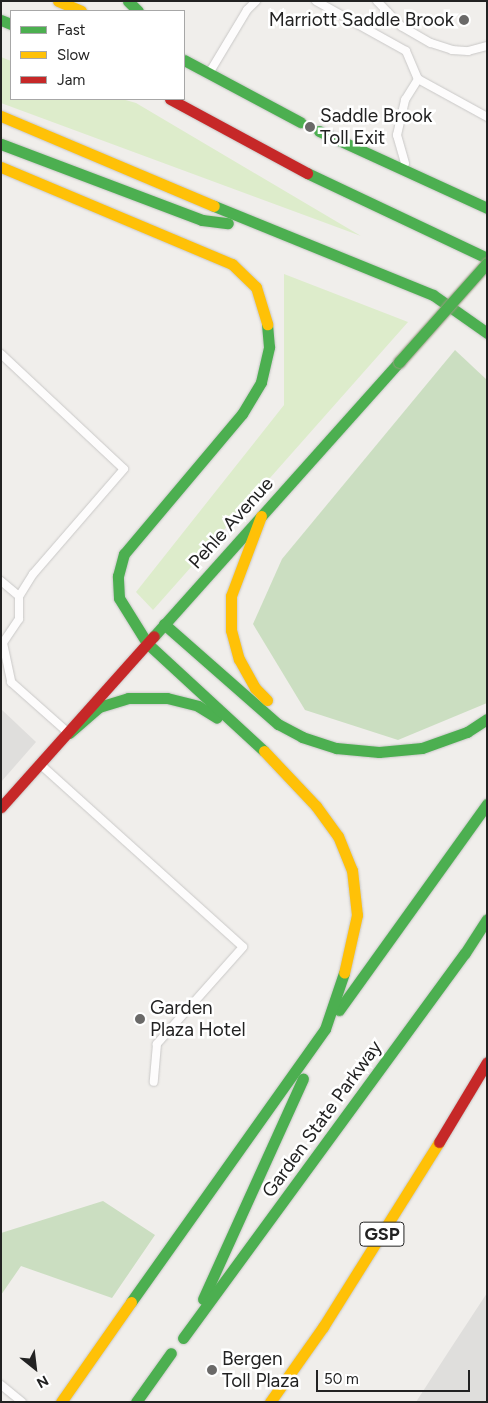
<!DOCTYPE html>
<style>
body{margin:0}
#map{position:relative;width:488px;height:1403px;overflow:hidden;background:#f0eeeb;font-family:Figtree,sans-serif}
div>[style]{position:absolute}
.residential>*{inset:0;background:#dfdedc}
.grass>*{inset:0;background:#ddeccb}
.forest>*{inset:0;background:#cbdec1}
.roads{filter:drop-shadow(0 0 1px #c9c8c7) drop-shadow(0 0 1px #c9c8c7)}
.lane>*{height:8px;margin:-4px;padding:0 4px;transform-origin:4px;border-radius:4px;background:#fdfcfc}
.fast>*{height:11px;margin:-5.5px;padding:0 5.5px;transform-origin:5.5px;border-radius:5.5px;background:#4caf50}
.slow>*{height:11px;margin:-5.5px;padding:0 5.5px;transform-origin:5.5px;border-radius:5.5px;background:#ffc107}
.jam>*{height:11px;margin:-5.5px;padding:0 5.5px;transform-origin:5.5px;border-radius:5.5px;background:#c62828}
.bridges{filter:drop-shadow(0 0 1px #999a82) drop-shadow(0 0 1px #999a82)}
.fast-bridge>*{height:11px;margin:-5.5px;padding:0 5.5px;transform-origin:5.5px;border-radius:5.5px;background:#4caf50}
.dots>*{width:14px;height:14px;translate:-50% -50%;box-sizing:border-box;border:2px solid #fff;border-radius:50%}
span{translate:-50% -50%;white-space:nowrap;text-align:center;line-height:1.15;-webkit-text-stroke:5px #fff;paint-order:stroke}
.shield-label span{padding:1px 4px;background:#fff;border:1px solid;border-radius:4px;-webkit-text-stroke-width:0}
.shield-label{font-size:18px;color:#222;font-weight:700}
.poi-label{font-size:19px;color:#222}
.right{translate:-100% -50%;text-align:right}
.left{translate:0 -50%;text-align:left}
.street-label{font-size:19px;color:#222}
.frame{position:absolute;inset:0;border:2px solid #222;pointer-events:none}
.legend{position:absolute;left:10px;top:10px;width:175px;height:90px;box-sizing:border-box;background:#fff;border:1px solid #a7a7a7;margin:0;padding:6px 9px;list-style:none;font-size:15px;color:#222}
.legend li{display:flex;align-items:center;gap:10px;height:25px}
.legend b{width:25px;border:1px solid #a7a7a7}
.north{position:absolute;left:10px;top:1343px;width:50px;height:50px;-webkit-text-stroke:4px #fff;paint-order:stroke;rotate:151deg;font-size:14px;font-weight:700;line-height:20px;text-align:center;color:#222}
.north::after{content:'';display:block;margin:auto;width:18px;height:22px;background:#222;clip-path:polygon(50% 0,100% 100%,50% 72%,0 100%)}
.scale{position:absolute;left:316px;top:1370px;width:154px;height:22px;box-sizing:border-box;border:2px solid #222;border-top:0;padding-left:6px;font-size:15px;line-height:18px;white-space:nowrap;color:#222;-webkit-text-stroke:4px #fff;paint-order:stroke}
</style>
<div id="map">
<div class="residential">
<div style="clip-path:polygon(1px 709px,36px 742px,1px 782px)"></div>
<div style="clip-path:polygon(487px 1293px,487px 1402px,416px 1402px,447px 1354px)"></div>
</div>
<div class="grass">
<div style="clip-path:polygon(1px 57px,11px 61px,11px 99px,122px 99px,136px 103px,361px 236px,1px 103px)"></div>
<div style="clip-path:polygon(284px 274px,408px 322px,153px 610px,136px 592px,284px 405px)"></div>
</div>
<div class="forest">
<div style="clip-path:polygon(455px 350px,487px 380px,487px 703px,398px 740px,305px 710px,253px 624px,282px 559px)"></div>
<div style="clip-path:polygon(103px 1201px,155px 1235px,112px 1298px,21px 1266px,1px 1295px,1px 1233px)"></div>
</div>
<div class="roads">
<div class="lane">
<div style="left:316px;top:1px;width:103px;rotate:29.1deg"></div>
<div style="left:406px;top:51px;width:30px;rotate:67deg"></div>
<div style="left:418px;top:79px;width:79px;rotate:28.8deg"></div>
<div style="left:377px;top:1px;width:35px;rotate:46deg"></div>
<div style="left:401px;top:26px;width:34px;rotate:30deg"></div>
<div style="left:431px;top:43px;width:22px;rotate:18deg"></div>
<div style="left:452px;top:50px;width:16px;rotate:4deg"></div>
<div style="left:468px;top:51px;width:20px;rotate:-15deg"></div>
<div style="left:211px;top:70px;width:70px;rotate:-59deg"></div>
<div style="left:247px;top:10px;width:13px;rotate:-45deg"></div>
<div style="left:405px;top:163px;width:29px;rotate:-106deg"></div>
<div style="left:397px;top:135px;width:36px;rotate:-77deg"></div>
<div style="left:405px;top:100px;width:25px;rotate:-58deg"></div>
<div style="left:1px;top:354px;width:168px;rotate:43.1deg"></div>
<div style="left:124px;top:469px;width:139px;rotate:130.9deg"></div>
<div style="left:33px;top:574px;width:26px;rotate:122deg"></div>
<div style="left:19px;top:596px;width:23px;rotate:90deg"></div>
<div style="left:19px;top:619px;width:29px;rotate:124deg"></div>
<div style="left:3px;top:643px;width:40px;rotate:78deg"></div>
<div style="left:11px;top:682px;width:72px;rotate:41.6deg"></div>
<div style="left:1px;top:581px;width:23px;rotate:40deg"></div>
<div style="left:42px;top:766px;width:270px;rotate:42deg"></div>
<div style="left:243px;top:947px;width:130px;rotate:131.6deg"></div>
<div style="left:157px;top:1044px;width:38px;rotate:95deg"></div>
<div style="left:1px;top:1385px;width:27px;rotate:39deg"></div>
</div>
<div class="fast">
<div style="left:128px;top:1px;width:14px;rotate:45deg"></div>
<div style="left:1px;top:20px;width:11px;rotate:22deg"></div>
<div style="left:184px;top:60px;width:132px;rotate:28.1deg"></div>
<div style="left:319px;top:131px;width:185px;rotate:24.6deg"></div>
<div style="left:1px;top:144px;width:215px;rotate:20.7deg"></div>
<div style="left:202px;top:220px;width:26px;rotate:7deg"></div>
<div style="left:307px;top:173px;width:199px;rotate:25.3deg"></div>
<div style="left:214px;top:206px;width:236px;rotate:22.1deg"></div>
<div style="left:433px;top:295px;width:66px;rotate:35.1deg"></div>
<div style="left:164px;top:624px;width:152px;rotate:41.3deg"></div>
<div style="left:278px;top:724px;width:27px;rotate:28deg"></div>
<div style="left:302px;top:737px;width:36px;rotate:18deg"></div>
<div style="left:336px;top:748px;width:43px;rotate:5.3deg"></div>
<div style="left:379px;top:752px;width:43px;rotate:-5.3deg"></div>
<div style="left:422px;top:748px;width:48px;rotate:-19.6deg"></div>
<div style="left:467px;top:732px;width:24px;rotate:-33deg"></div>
<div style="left:154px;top:636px;width:368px;rotate:-48.2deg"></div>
<div style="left:69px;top:733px;width:40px;rotate:-41deg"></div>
<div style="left:99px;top:707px;width:30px;rotate:-17deg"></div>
<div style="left:128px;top:698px;width:39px"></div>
<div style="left:167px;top:698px;width:32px;rotate:14deg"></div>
<div style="left:198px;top:706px;width:22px;rotate:32deg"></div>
<div style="left:264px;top:751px;width:159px;rotate:-137.3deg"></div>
<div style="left:147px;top:643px;width:53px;rotate:-121.9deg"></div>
<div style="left:119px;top:598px;width:22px;rotate:-93deg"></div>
<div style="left:118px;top:576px;width:23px;rotate:-75deg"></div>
<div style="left:124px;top:554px;width:183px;rotate:-49.9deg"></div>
<div style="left:242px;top:414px;width:37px;rotate:-59deg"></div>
<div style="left:261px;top:382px;width:36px;rotate:-77deg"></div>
<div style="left:269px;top:347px;width:23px;rotate:-95deg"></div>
<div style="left:339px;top:1010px;width:254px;rotate:-54.3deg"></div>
<div style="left:203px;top:1299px;width:242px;rotate:-65.6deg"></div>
<div style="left:131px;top:1302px;width:335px;rotate:-54.6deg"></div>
<div style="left:325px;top:1029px;width:59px;rotate:-71.3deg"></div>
<div style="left:183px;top:1338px;width:477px;rotate:-53.8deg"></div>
<div style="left:465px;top:953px;width:40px;rotate:-57.1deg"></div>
<div style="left:136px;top:1402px;width:60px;rotate:-54.5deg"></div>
</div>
<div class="slow">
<div style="left:58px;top:1px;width:25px;rotate:23deg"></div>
<div style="left:1px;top:116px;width:231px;rotate:22.9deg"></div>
<div style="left:1px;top:167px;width:251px;rotate:22.8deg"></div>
<div style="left:232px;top:264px;width:33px;rotate:44deg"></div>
<div style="left:256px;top:287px;width:39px;rotate:73deg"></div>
<div style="left:261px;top:516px;width:85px;rotate:110.6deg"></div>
<div style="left:231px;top:596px;width:34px;rotate:90deg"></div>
<div style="left:231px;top:630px;width:30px;rotate:75deg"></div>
<div style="left:239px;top:659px;width:33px;rotate:61deg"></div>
<div style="left:255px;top:688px;width:17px;rotate:45deg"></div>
<div style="left:264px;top:751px;width:76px;rotate:46.6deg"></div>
<div style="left:316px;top:806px;width:37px;rotate:54deg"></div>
<div style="left:338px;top:836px;width:37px;rotate:68deg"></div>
<div style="left:352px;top:870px;width:45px;rotate:83.7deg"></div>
<div style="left:357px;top:915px;width:59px;rotate:102.6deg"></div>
<div style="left:61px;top:1402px;width:122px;rotate:-55deg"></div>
<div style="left:270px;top:1402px;width:92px;rotate:-54.8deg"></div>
<div style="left:323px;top:1327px;width:218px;rotate:-57.9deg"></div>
</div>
<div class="jam">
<div style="left:170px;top:99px;width:156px;rotate:28.4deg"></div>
<div style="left:1px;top:807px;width:229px;rotate:-48.2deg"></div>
<div style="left:439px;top:1142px;width:93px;rotate:-59deg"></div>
</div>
</div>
<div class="bridges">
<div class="fast-bridge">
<div style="left:399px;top:362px;width:132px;rotate:-48.4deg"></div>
</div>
</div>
<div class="dots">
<div style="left:464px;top:20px;background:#6a6968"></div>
<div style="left:310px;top:127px;background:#6a6968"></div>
<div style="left:140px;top:1019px;background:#6a6968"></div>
<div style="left:212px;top:1370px;background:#6a6968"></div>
</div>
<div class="shield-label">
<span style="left:382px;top:1234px">GSP</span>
</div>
<div class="poi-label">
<span class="right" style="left:454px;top:20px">Marriott Saddle Brook</span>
<span class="left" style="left:320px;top:127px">Saddle Brook<br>Toll Exit</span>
<span class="left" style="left:150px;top:1019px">Garden<br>Plaza Hotel</span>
<span class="left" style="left:222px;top:1370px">Bergen<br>Toll Plaza</span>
</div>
<div class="street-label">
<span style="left:231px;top:523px;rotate:-48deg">Pehle Avenue</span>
<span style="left:322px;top:1119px;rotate:-54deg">Garden State Parkway</span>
</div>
<div class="frame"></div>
<ul class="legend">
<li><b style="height:6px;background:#4caf50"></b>Fast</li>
<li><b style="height:6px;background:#ffc107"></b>Slow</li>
<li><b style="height:6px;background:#c62828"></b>Jam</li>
</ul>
<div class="north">N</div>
<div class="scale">50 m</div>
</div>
